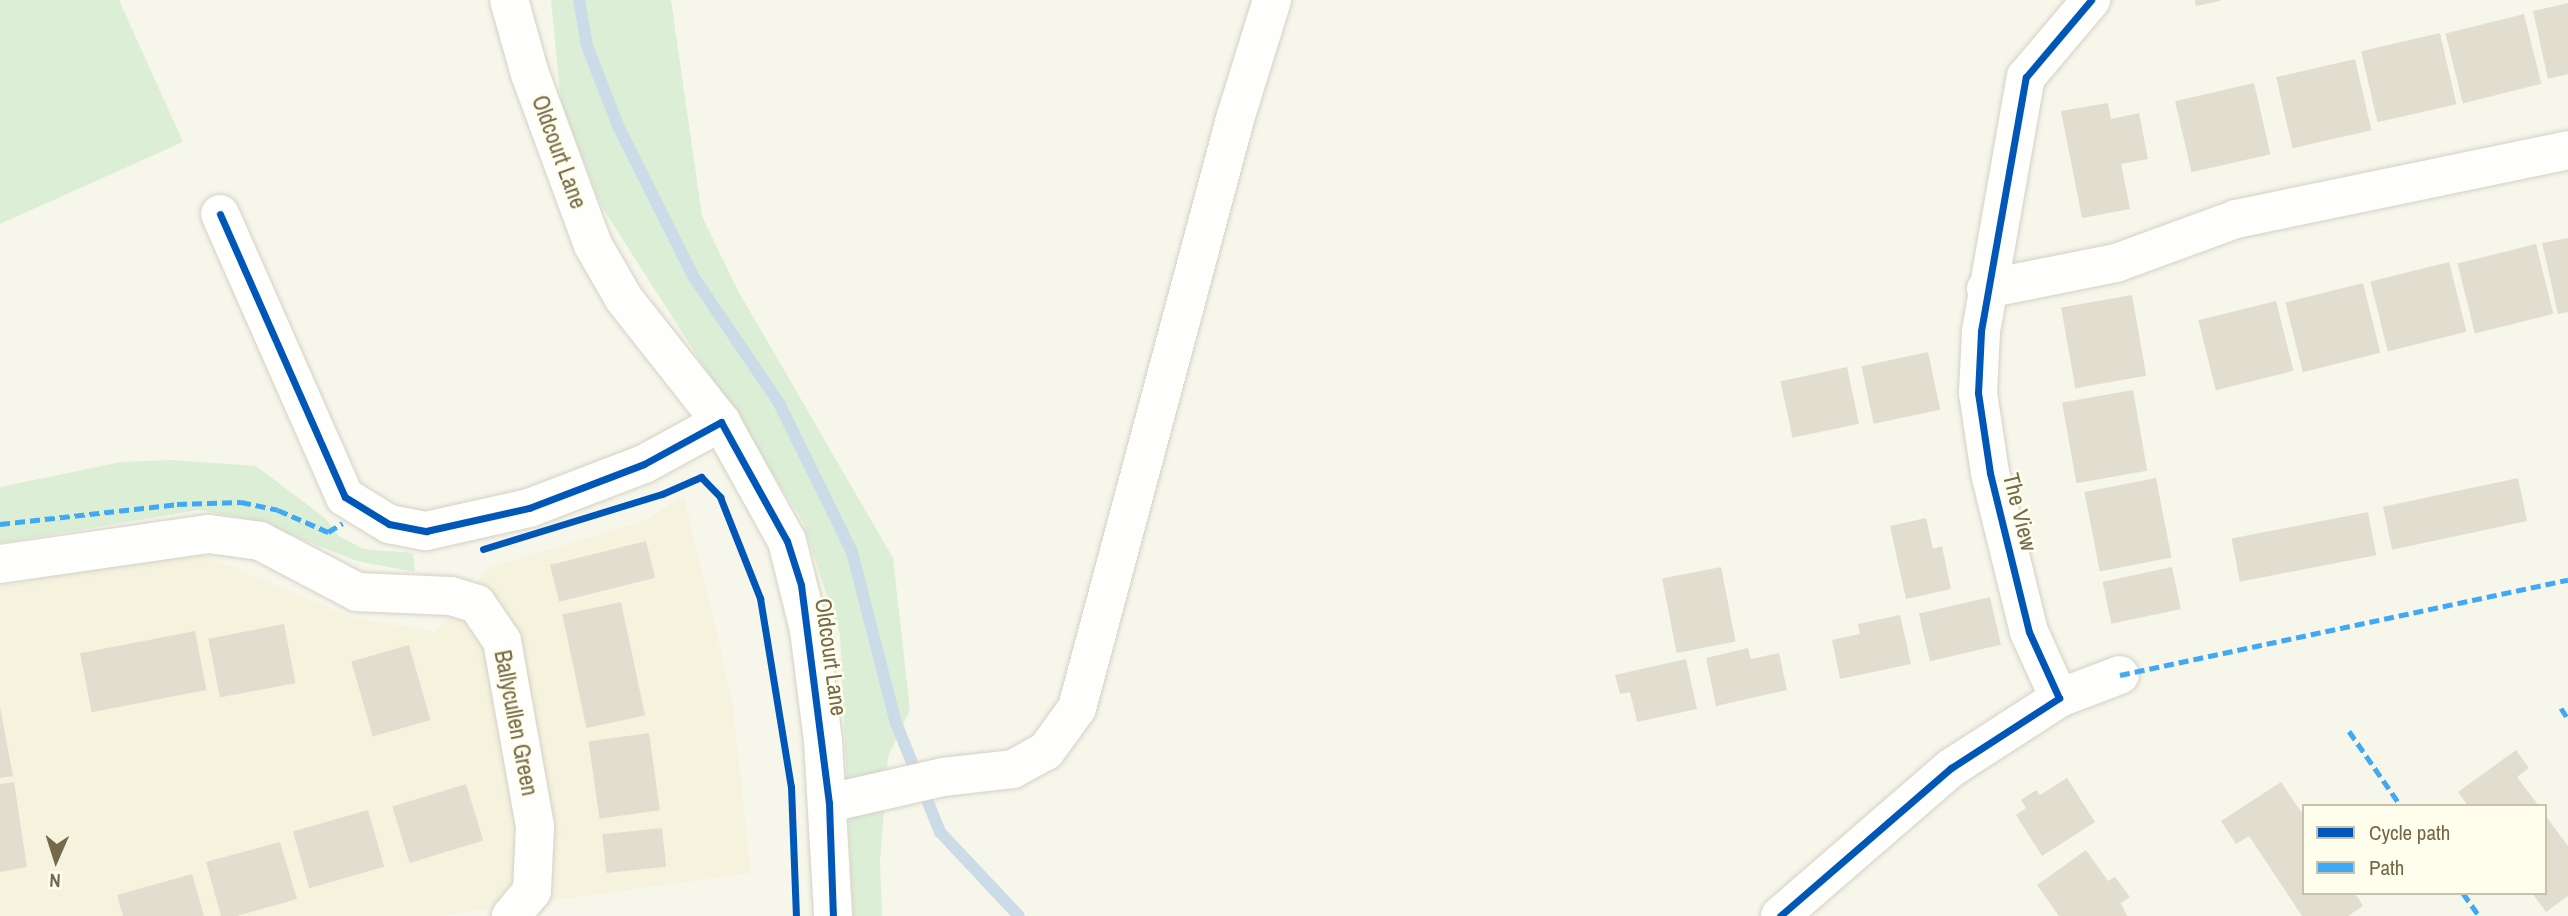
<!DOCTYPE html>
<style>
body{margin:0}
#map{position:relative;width:2568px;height:916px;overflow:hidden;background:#f7f6eb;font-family:"Archivo Narrow",sans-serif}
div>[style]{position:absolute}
.residential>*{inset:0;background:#f5f3de}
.green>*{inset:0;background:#dcefd6}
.stream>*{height:12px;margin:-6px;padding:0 6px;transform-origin:6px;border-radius:6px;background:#ccdbe8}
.building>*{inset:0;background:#e1ded0;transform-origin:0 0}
.roads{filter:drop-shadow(0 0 2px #d4d1c6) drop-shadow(0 0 2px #d4d1c6)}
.minor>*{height:38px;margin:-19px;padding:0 19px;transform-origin:19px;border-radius:19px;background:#fefefc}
.quiet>*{height:5px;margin-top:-2.5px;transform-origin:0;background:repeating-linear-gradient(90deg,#3fa9f5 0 10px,transparent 0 15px)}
.cycleway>*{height:7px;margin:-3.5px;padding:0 3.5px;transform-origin:3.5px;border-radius:3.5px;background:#0057b8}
span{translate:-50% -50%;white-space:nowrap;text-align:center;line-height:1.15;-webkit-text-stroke:5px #fffeec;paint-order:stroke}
.street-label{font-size:23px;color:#75694b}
.legend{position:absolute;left:2302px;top:804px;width:245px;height:91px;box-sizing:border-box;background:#fffeec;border:2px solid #c8c2ac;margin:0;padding:9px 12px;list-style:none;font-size:21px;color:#75694b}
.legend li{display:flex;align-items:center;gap:14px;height:35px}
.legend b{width:35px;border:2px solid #c8c2ac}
.north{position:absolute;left:21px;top:825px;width:70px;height:70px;-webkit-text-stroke:5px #fffeec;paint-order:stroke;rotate:183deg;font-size:19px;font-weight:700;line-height:28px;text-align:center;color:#75694b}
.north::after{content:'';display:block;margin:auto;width:24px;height:32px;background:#75694b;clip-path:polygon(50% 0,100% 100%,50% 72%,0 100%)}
</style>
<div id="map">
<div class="residential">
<div style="clip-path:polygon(684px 496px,732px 698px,751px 873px,438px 916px,0 916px,0 587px,189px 549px,351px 617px,436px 632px,488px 568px,641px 522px)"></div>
</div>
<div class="green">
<div style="clip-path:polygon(0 0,119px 0,183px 142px,0 224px)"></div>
<div style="clip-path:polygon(551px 0,671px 0,702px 216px,737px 289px,893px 558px,910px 710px,888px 757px,880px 862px,882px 916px,853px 916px,840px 635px,802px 520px,602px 207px,561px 103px)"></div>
<div style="clip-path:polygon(170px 460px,256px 466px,325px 518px,339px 536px,363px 549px,413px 553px,415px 572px,357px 561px,253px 520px,199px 510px,0 543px,0 487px,121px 462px)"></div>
</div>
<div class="stream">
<div style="left:579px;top:0;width:47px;rotate:80.1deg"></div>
<div style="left:587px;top:46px;width:88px;rotate:68.7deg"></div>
<div style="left:619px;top:128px;width:165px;rotate:63.4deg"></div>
<div style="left:693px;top:276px;width:153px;rotate:55.9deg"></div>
<div style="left:779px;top:403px;width:166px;rotate:63.9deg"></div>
<div style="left:852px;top:552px;width:177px;rotate:75.6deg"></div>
<div style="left:896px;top:723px;width:118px;rotate:68deg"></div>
<div style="left:940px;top:832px;width:115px;rotate:46.8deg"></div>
</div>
<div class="building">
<div style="clip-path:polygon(2195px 0,2220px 0,2220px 1px,2196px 6px)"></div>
<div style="clip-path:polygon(2568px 3px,2568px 74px,2548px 79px,2533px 11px)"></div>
<div style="left:2524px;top:14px;width:72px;height:81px;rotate:76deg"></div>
<div style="left:2440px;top:33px;width:73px;height:81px;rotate:77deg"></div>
<div style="left:2355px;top:59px;width:73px;height:81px;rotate:77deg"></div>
<div style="left:2254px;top:83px;width:73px;height:81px;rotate:77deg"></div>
<div style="clip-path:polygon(2108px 103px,2111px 119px,2139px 113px,2148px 159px,2121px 164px,2130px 209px,2082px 218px,2061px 111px)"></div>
<div style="clip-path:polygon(2568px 238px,2568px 312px,2558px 314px,2542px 243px)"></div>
<div style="left:2536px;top:244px;width:72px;height:81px;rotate:76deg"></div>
<div style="left:2449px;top:262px;width:72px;height:81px;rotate:76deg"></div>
<div style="left:2363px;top:283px;width:72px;height:80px;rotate:76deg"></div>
<div style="left:2132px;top:295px;width:82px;height:72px;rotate:80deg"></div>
<div style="left:2276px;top:301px;width:72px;height:80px;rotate:76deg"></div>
<div style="left:1928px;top:352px;width:59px;height:68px;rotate:78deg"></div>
<div style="left:1847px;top:367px;width:58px;height:68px;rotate:78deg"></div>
<div style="left:2133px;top:390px;width:82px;height:72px;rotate:80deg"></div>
<div style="left:2156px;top:478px;width:81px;height:73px;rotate:79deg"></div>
<div style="left:2518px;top:478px;width:44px;height:138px;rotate:78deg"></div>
<div style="left:2368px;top:512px;width:44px;height:139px;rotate:79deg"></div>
<div style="clip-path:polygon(1926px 518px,1933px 549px,1942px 546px,1951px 589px,1906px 599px,1890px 526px)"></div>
<div style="left:646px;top:541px;width:38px;height:99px;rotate:76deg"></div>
<div style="left:1721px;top:567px;width:76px;height:60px;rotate:79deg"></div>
<div style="left:2172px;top:567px;width:43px;height:71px;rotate:78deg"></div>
<div style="left:1990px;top:597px;width:49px;height:73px;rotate:77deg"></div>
<div style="left:621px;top:602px;width:116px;height:60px;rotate:78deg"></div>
<div style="clip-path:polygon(1900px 615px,1911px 664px,1840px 679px,1832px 640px,1860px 634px,1858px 624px)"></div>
<div style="left:284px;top:624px;width:60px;height:77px;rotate:79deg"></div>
<div style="left:195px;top:631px;width:60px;height:117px;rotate:79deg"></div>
<div style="left:409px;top:645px;width:78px;height:60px;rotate:74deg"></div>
<div style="clip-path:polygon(1748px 648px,1751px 659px,1779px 653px,1787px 690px,1716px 706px,1706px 658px)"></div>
<div style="clip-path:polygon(1686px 659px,1697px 709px,1637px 722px,1630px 692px,1620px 694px,1615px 675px)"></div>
<div style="clip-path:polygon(0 707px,13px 776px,0 778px)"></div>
<div style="left:649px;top:733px;width:78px;height:61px;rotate:82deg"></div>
<div style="clip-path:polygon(2516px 750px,2529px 768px,2517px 777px,2539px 806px,2468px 806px,2458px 792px)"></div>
<div style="clip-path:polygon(2067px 778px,2095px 822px,2042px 856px,2016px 815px,2026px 808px,2021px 800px,2036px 790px,2040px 795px)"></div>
<div style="clip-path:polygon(14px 782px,27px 867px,0 872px,0 784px)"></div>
<div style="clip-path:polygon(2281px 782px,2304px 816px,2304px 893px,2355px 893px,2363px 906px,2348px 916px,2302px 916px,2249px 836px,2236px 844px,2221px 821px)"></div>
<div style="left:466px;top:784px;width:59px;height:77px;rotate:73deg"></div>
<div style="left:368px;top:810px;width:59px;height:78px;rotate:74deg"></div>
<div style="clip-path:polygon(2545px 815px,2568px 846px,2568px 896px,2546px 912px,2532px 893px,2545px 893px)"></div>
<div style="left:662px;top:828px;width:39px;height:60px;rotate:84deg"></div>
<div style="clip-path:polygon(280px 842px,297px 899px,237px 916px,221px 916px,206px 862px)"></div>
<div style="clip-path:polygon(2086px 850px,2108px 881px,2115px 877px,2130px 897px,2121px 903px,2127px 916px,2059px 916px,2037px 885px)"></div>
<div style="clip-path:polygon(192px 874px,204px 916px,123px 916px,117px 895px)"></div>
</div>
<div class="roads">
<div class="minor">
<div style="left:509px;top:0;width:77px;rotate:74.2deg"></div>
<div style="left:530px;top:74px;width:182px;rotate:69.8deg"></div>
<div style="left:593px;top:245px;width:62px;rotate:60.1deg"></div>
<div style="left:624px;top:299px;width:157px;rotate:51.7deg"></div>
<div style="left:721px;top:422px;width:136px;rotate:61deg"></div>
<div style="left:787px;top:541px;width:92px;rotate:76.1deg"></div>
<div style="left:809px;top:630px;width:112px;rotate:82.8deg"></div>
<div style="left:823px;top:741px;width:175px;rotate:86.7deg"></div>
<div style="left:220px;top:214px;width:309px;rotate:66.2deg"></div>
<div style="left:345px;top:497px;width:52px;rotate:31.5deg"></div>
<div style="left:389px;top:524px;width:38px;rotate:11deg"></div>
<div style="left:426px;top:531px;width:106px;rotate:-12.6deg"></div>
<div style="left:529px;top:508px;width:123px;rotate:-20.9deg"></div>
<div style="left:644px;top:464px;width:88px;rotate:-28.6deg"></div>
<div style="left:1986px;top:289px;width:133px;rotate:-11.3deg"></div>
<div style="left:2116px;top:263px;width:128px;rotate:-20.1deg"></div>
<div style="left:2236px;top:219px;width:339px;rotate:-11.7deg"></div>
<div style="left:0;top:564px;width:211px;rotate:-8.2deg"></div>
<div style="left:209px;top:534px;width:51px;rotate:7.8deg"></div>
<div style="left:260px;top:541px;width:110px;rotate:27.7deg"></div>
<div style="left:357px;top:592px;width:94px;rotate:2.4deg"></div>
<div style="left:451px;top:596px;width:27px;rotate:17deg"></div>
<div style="left:477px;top:604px;width:45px;rotate:56deg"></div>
<div style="left:502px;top:641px;width:189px;rotate:79.9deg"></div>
<div style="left:535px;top:827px;width:64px;rotate:92.7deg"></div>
<div style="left:532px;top:891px;width:33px;rotate:130deg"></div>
<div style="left:2059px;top:698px;width:65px;rotate:-20.7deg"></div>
<div style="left:829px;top:803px;width:117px;rotate:-12.8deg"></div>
<div style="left:943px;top:777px;width:70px;rotate:-6.5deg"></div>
<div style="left:1013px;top:769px;width:38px;rotate:-29deg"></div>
<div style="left:1046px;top:751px;width:53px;rotate:-54.2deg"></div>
<div style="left:1077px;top:708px;width:610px;rotate:-74.98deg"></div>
<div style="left:1235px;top:119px;width:125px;rotate:-72.7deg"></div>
<div style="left:1780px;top:916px;width:226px;rotate:-40.9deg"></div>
<div style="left:1951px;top:768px;width:129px;rotate:-32.9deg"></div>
<div style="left:2059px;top:698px;width:72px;rotate:-114.4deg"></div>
<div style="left:2029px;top:632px;width:164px;rotate:-103.8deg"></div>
<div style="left:1990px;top:473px;width:81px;rotate:-98.5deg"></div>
<div style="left:1978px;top:393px;width:62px;rotate:-87.2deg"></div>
<div style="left:1981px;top:331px;width:258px;rotate:-80deg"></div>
<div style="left:2026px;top:77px;width:101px;rotate:-49.8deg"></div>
</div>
</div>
<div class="quiet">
<div style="left:0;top:524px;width:178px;rotate:-6.4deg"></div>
<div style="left:177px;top:504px;width:64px;rotate:-1.8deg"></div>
<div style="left:241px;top:502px;width:38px;rotate:12deg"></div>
<div style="left:278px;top:510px;width:55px;rotate:23.7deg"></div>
<div style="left:328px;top:532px;width:17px;rotate:-31deg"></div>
<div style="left:2120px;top:675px;width:458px;rotate:-12deg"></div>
<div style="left:2561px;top:708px;width:13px;rotate:58deg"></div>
<div style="left:2349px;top:731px;width:91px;rotate:55.3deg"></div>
<div style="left:2463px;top:893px;width:28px;rotate:55deg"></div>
</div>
<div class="cycleway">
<div style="left:220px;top:214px;width:309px;rotate:66.2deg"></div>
<div style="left:345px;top:497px;width:52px;rotate:31.5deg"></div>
<div style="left:389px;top:524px;width:38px;rotate:11deg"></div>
<div style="left:426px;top:531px;width:106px;rotate:-12.6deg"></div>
<div style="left:529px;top:508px;width:123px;rotate:-20.9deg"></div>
<div style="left:644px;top:464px;width:88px;rotate:-28.6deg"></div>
<div style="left:721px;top:422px;width:136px;rotate:61deg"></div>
<div style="left:787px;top:541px;width:46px;rotate:72.3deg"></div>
<div style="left:801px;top:585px;width:220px;rotate:82.7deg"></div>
<div style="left:829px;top:803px;width:113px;rotate:88deg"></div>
<div style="left:483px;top:549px;width:187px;rotate:-17.1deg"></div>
<div style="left:662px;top:494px;width:43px;rotate:-23.6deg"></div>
<div style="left:701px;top:477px;width:28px;rotate:46deg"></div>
<div style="left:720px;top:497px;width:109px;rotate:68.4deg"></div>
<div style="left:760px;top:598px;width:192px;rotate:80.7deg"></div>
<div style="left:791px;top:787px;width:129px;rotate:87.8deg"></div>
<div style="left:1780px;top:916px;width:226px;rotate:-40.9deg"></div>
<div style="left:1951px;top:768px;width:129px;rotate:-32.9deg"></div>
<div style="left:2059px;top:698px;width:72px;rotate:-114.4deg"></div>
<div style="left:2029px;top:632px;width:164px;rotate:-103.8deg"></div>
<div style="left:1990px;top:473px;width:81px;rotate:-98.5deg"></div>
<div style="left:1978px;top:393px;width:62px;rotate:-87.2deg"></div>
<div style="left:1981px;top:331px;width:258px;rotate:-80deg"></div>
<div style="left:2026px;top:77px;width:101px;rotate:-49.8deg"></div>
</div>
<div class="street-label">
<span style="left:559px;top:152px;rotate:70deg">Oldcourt Lane</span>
<span style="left:2020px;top:512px;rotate:76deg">The View</span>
<span style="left:831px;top:657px;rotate:82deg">Oldcourt Lane</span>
<span style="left:516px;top:723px;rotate:79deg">Ballycullen Green</span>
</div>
<ul class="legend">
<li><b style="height:9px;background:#0057b8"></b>Cycle path</li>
<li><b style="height:9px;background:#3fa9f5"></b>Path</li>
</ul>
<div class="north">N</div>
</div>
